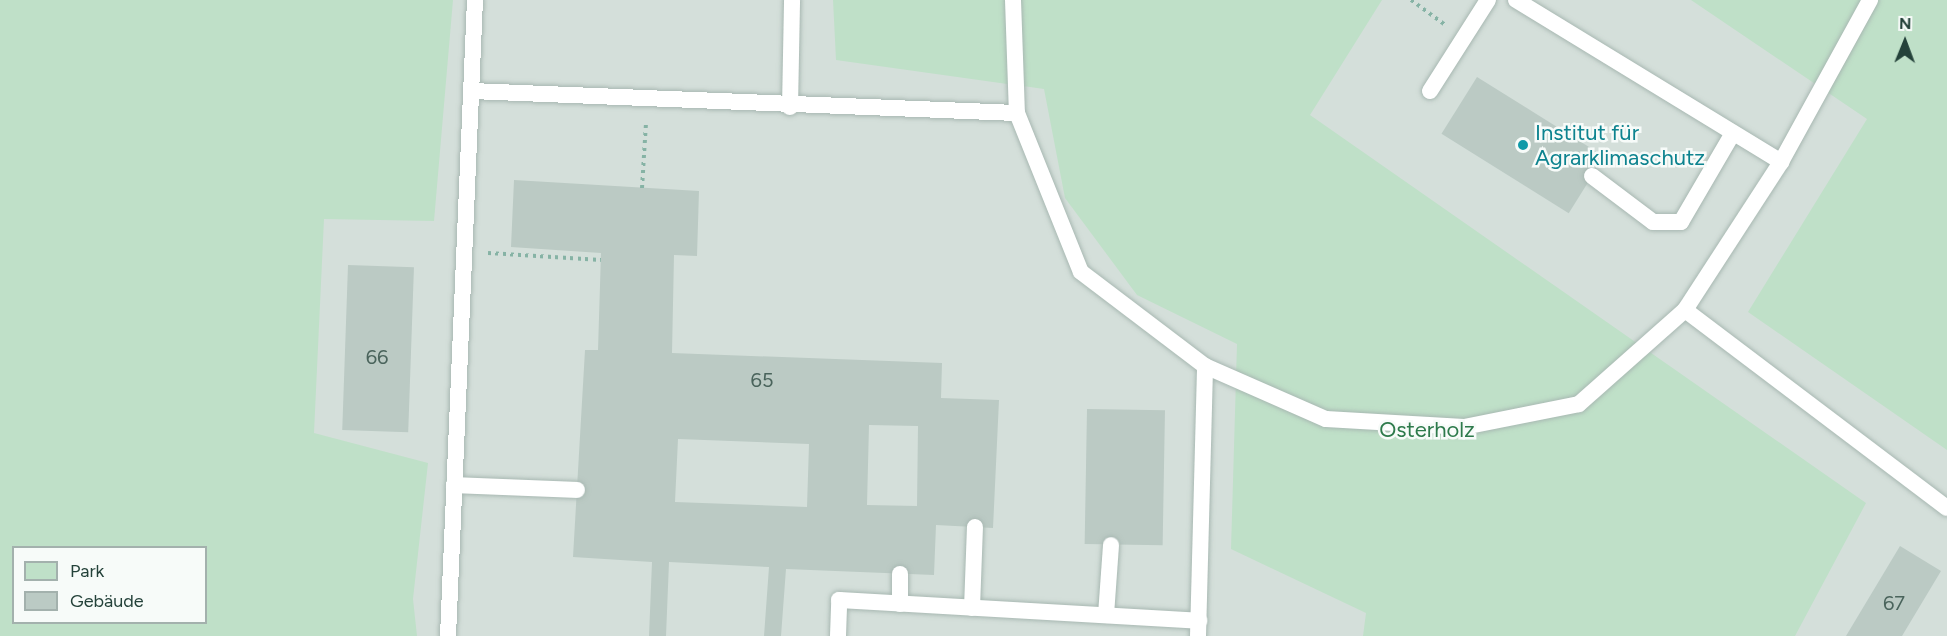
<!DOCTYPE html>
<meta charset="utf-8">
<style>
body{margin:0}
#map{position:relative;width:1947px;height:636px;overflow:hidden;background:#e6efeb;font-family:Figtree,sans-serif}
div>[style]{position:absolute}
.built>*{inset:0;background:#d4dfda}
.green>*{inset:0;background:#bfe0c8}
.building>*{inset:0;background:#bbcac4;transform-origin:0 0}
.path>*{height:4px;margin-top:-2px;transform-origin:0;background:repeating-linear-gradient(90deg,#86b3a5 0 3px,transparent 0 7.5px)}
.roads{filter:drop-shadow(0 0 2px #a8b8b2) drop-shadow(0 0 2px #a8b8b2)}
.service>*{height:16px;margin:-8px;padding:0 8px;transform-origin:8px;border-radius:8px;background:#fff}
.dots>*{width:16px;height:16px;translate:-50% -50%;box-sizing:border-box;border:3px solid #f7fbf9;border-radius:50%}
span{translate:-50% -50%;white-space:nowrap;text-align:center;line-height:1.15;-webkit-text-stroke:5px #f7fbf9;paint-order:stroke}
.number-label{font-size:20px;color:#4a645c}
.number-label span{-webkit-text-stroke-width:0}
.culture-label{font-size:22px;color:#0d838f}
.left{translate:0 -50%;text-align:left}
.park-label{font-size:22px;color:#2d7a4b}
.legend{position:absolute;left:12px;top:546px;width:195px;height:78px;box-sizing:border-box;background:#f7fbf9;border:2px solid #a3b1ad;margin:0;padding:8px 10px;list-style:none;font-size:18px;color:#24423a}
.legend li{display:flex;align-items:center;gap:12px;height:30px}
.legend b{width:30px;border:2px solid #a3b1ad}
.north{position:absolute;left:1875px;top:12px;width:60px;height:60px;-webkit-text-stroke:4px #f7fbf9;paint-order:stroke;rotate:1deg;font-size:16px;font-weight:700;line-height:24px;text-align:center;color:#24423a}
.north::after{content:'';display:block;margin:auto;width:21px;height:27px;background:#24423a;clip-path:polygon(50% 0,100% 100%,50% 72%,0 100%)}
</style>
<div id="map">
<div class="built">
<div style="clip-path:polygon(evenodd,0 0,1947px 0,1947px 636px,0 636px,0 0,14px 548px,206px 548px,206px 622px,14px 622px,14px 548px)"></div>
</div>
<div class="green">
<div style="clip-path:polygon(evenodd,0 0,453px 0,434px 221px,324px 219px,314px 433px,428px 463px,413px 599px,417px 636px,0 636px,0 0,14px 548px,206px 548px,206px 622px,14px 622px,14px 548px)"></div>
<div style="clip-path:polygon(833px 0,1382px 0,1310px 115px,1866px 503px,1795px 636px,1363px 636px,1366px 613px,1231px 549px,1237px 344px,1137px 295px,1065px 198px,1044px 89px,836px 60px)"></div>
<div style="clip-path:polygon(1691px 0,1947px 0,1947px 450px,1748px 312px,1867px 119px)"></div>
</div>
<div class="building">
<div style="left:1477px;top:77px;width:150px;height:67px;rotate:32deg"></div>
<div style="clip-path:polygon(evenodd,514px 180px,699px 191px,697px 256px,674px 255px,672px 353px,942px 363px,941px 398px,999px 400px,993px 528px,936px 525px,934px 575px,786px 569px,781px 636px,764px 636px,769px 567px,669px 562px,666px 636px,649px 636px,652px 562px,573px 557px,585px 350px,598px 350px,601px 253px,511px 247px,514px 180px,869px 425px,918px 426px,917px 506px,867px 505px,869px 425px,514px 180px,678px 439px,809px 444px,807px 507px,675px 502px,678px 439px)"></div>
<div style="left:348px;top:265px;width:66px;height:165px;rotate:2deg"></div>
<div style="left:1087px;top:409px;width:78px;height:135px;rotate:1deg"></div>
<div style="clip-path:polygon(1900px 546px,1941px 571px,1902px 636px,1846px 636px)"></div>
</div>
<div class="path">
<div style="left:1411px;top:0;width:41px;rotate:36deg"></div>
<div style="left:642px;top:188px;width:65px;rotate:-86.5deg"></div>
<div style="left:488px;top:253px;width:113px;rotate:3.5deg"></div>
</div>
<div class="roads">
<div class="service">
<div style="left:1013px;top:0;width:113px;rotate:88deg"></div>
<div style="left:1017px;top:113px;width:171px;rotate:68.1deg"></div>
<div style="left:1081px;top:272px;width:156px;rotate:37.2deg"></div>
<div style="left:1205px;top:366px;width:132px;rotate:23.7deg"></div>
<div style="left:1326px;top:419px;width:138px;rotate:3.3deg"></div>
<div style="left:1464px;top:427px;width:117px;rotate:-11.3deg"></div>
<div style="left:1579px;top:404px;width:142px;rotate:-41.6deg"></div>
<div style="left:1685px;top:310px;width:176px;rotate:-57deg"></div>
<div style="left:1781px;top:162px;width:185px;rotate:-61.2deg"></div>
<div style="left:1516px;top:0;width:311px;rotate:31.4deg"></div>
<div style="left:471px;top:91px;width:546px;rotate:2.31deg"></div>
<div style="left:1430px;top:91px;width:108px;rotate:-57.5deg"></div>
<div style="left:790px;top:107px;width:107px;rotate:-88.9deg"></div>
<div style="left:1592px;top:176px;width:76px;rotate:37deg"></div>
<div style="left:1653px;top:222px;width:28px"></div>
<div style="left:1681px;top:222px;width:103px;rotate:-59.7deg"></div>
<div style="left:1685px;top:310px;width:328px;rotate:37.1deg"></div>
<div style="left:454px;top:485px;width:123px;rotate:2.3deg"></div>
<div style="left:900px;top:604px;width:30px;rotate:-90deg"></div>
<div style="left:972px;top:608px;width:81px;rotate:-87.9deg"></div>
<div style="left:1106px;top:615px;width:70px;rotate:-85.9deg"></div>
<div style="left:448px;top:636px;width:637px;rotate:-87.57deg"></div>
<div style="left:838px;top:636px;width:36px;rotate:-88deg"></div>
<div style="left:839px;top:600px;width:361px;rotate:3.3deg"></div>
<div style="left:1198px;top:636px;width:270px;rotate:-88.5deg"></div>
</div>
</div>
<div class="dots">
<div style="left:1523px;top:145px;background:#0f9aa8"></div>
</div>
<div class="number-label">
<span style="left:377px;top:357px">66</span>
<span style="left:762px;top:380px">65</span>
<span style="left:1894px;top:603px">67</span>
</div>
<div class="culture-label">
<span class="left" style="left:1535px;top:145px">Institut für<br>Agrarklimaschutz</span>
</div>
<div class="park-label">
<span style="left:1427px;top:430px">Osterholz</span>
</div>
<ul class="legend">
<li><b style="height:16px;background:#bfe0c8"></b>Park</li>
<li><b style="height:16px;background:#bbcac4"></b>Gebäude</li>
</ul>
<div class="north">N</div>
</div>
